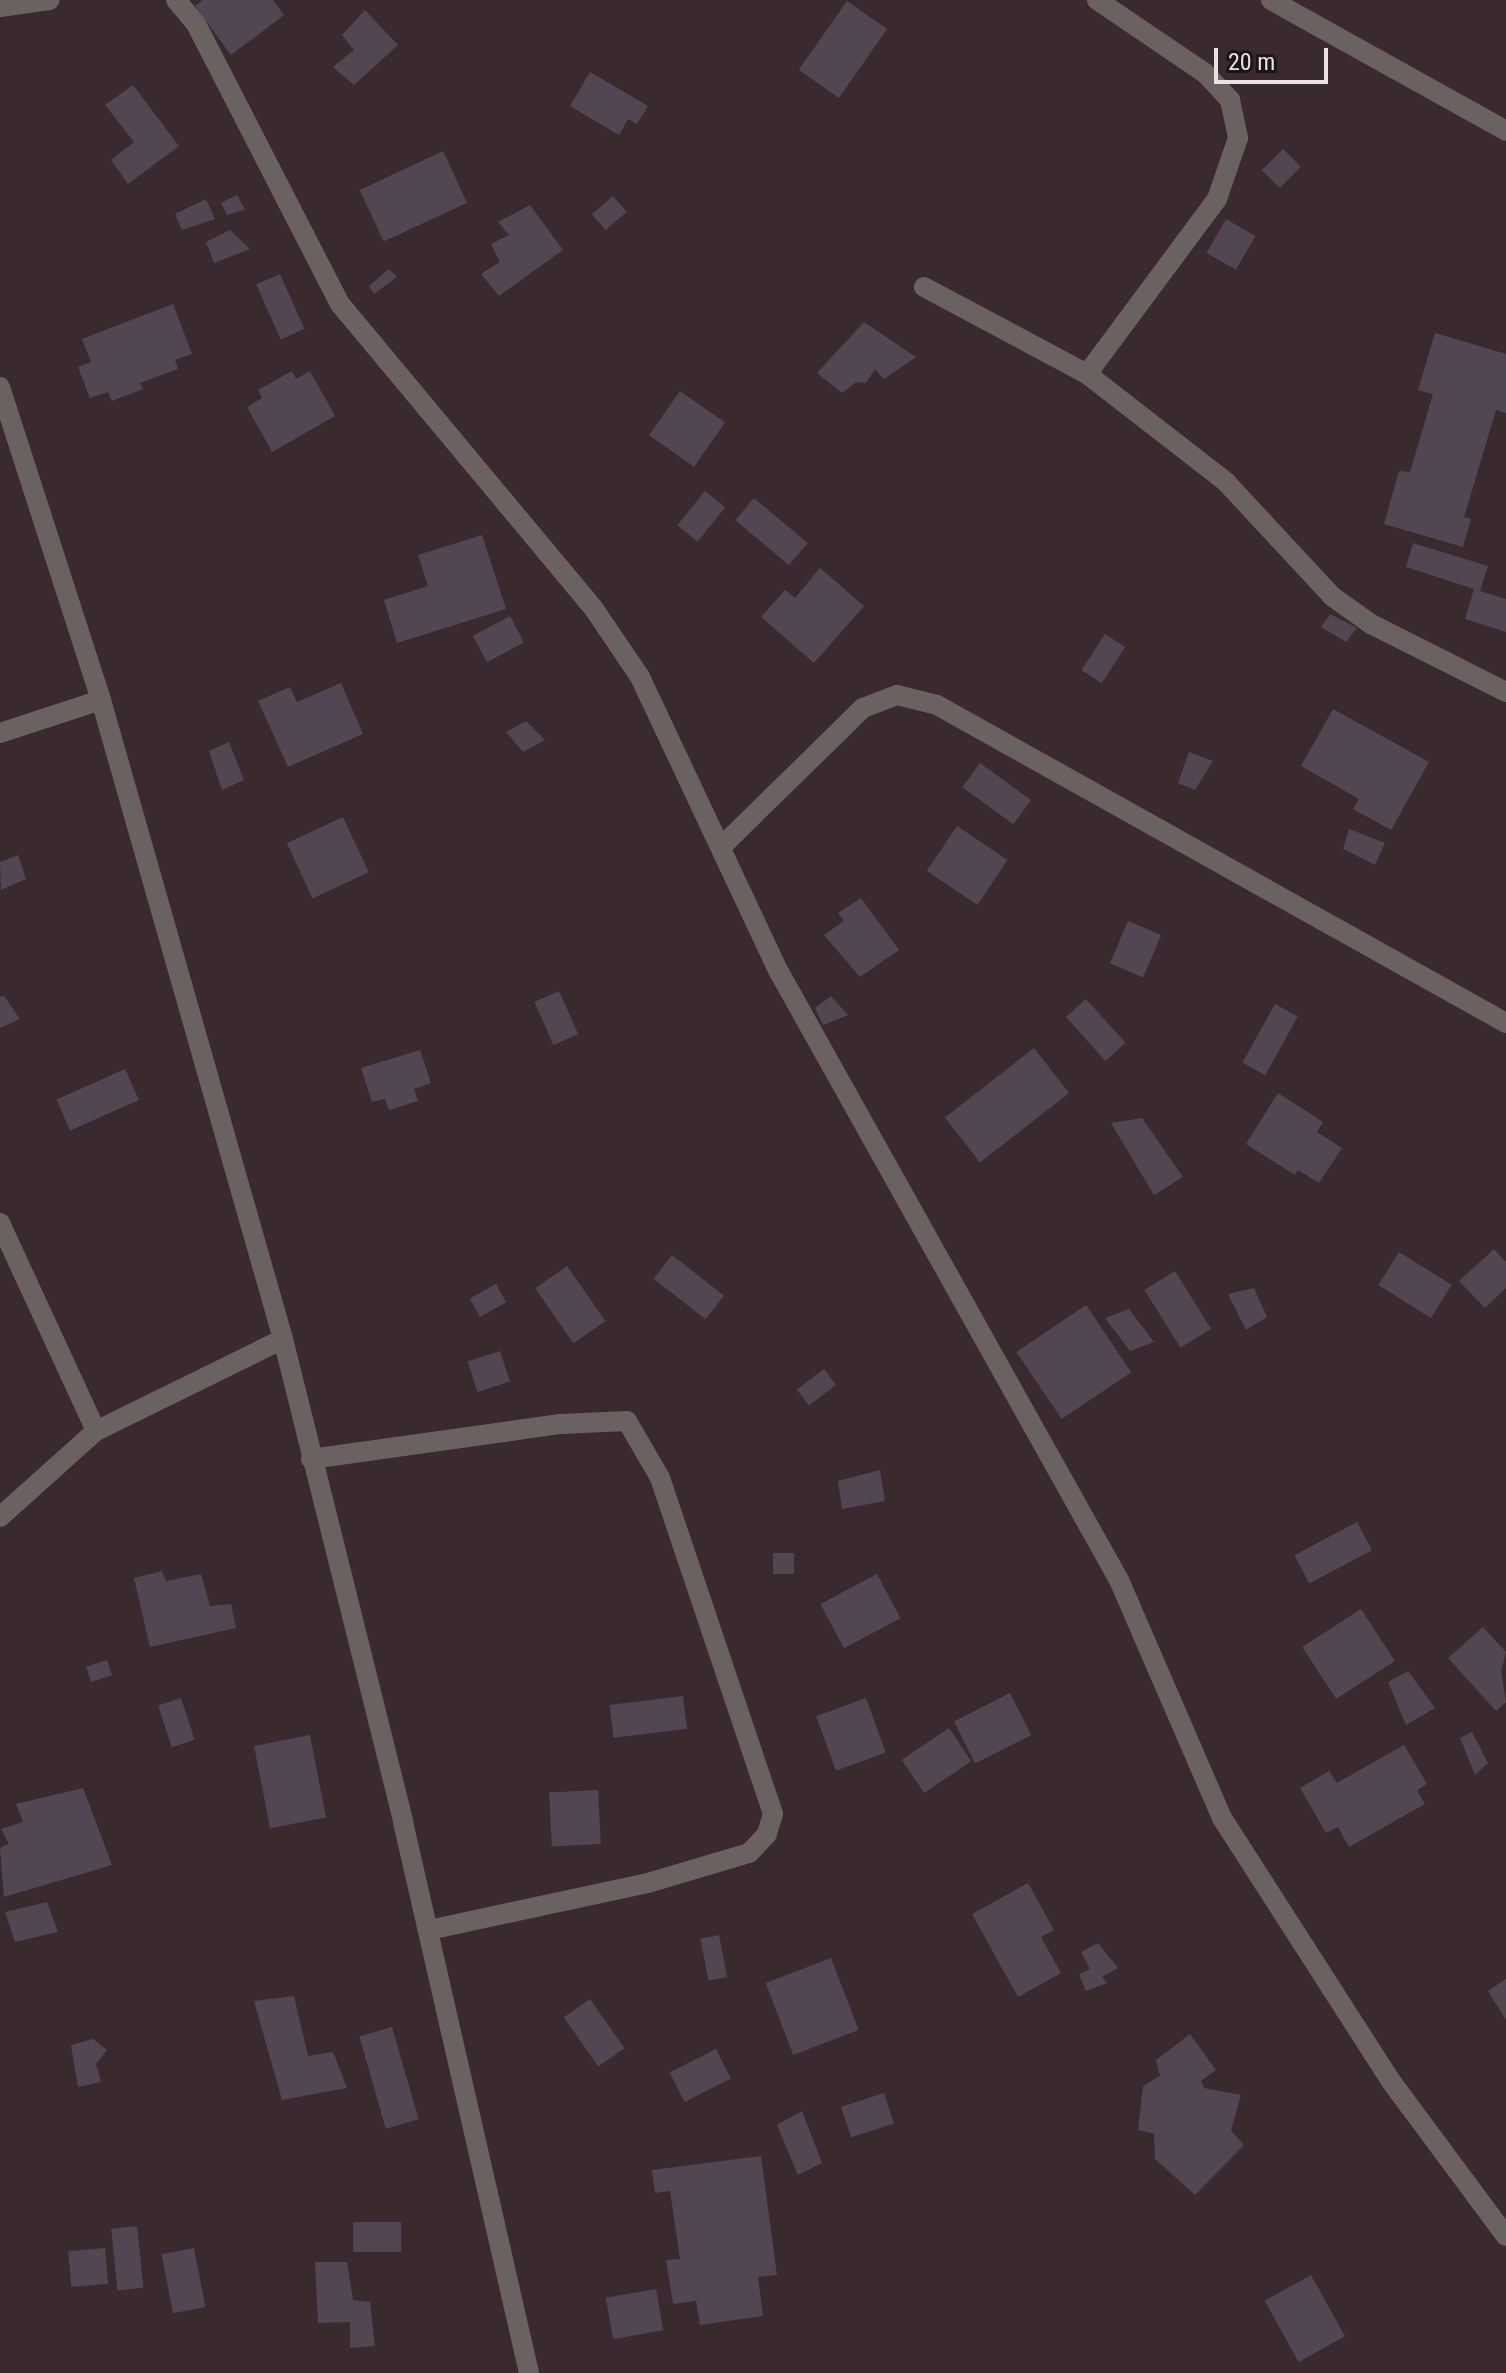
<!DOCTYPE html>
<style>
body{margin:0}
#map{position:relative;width:1506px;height:2373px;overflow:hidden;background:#3a2a2f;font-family:"Roboto Condensed",sans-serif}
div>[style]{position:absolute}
.building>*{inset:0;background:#524652;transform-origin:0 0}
.minor>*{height:20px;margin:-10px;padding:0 10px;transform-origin:10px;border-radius:10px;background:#6a6260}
span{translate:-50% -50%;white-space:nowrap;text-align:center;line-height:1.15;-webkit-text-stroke:6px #1c1517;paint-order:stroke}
.scale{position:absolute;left:1214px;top:48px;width:114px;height:36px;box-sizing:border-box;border:4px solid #ebe0e3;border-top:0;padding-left:10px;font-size:24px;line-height:28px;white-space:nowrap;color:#ebe0e3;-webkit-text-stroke:6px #1c1517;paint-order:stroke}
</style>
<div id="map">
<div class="building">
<div style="clip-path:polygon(203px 0,273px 0,284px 15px,231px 55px,195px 6px)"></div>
<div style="left:847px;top:1px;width:49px;height:84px;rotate:35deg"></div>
<div style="clip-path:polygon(365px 10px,398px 45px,354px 85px,333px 67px,354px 50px,342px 35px)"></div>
<div style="clip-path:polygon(590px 72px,648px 106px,637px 124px,628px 119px,619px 135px,570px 106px)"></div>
<div style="clip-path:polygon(133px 85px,179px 146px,128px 184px,111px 160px,134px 142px,105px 105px)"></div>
<div style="left:1283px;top:149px;width:25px;height:30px;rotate:45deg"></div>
<div style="left:443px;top:151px;width:57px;height:92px;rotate:65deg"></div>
<div style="clip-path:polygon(237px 195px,245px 210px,227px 215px,221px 203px)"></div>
<div style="left:613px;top:196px;width:21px;height:28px;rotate:49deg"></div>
<div style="clip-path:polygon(206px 199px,215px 219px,182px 230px,175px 214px)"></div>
<div style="clip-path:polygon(530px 205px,563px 250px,499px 296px,481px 274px,500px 262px,491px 244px,509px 235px,498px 222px)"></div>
<div style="left:1226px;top:219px;width:34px;height:39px;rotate:30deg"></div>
<div style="clip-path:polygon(230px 230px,250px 249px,214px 263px,206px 242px)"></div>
<div style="clip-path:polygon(389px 269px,397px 277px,374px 294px,369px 286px)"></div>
<div style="left:280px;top:274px;width:60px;height:26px;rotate:66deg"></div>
<div style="clip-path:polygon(173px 304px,192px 354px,175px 360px,178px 369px,140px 383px,143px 389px,112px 401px,108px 392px,90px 398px,78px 367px,91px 362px,82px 339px)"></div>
<div style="clip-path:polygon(864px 322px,916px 357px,884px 379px,875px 369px,866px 383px,856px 382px,842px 393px,817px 373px)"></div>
<div style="clip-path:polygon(1435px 333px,1506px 354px,1506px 413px,1496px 410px,1464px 517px,1471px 519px,1463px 547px,1384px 524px,1399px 471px,1410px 472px,1433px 394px,1418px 390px)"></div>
<div style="clip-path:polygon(292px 371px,296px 379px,310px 371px,335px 416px,272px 452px,247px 407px,262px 398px,258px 390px)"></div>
<div style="left:680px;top:391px;width:55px;height:54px;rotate:35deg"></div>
<div style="left:705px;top:491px;width:26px;height:44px;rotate:39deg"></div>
<div style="left:754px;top:498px;width:70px;height:29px;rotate:40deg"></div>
<div style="clip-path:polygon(482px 535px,506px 609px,397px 643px,384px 600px,428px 586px,418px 555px)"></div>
<div style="clip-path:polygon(1413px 543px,1488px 566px,1480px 591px,1506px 599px,1506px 632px,1465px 619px,1474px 589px,1406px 567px)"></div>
<div style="clip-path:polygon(820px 568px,864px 606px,814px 663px,761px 617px,785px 590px,795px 598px)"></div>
<div style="clip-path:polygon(1330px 614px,1357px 628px,1346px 642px,1321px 627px)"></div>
<div style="left:510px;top:616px;width:30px;height:42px;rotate:62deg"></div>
<div style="left:1105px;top:634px;width:24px;height:43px;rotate:33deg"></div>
<div style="clip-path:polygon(341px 683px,363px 734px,288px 767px,258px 701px,290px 687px,297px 702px)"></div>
<div style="clip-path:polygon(1333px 709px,1429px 762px,1391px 830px,1353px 809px,1359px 799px,1301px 766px)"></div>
<div style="clip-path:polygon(526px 721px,545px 740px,523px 752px,506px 732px)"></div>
<div style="clip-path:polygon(229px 742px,244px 780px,222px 790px,209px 751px)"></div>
<div style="clip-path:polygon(1189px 752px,1213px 761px,1195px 790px,1178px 783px)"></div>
<div style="left:980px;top:763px;width:63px;height:30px;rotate:36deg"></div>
<div style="left:343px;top:817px;width:61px;height:62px;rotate:65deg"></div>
<div style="left:957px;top:826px;width:61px;height:54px;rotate:34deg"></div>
<div style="clip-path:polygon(1349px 829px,1385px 843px,1375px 865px,1343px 849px)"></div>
<div style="clip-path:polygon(18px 855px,26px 879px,1px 890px,0 862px)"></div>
<div style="clip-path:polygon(861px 898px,899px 950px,860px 977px,824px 935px,844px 921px,838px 913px)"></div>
<div style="left:1128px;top:921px;width:36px;height:46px;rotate:23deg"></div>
<div style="left:559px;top:991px;width:47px;height:27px;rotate:66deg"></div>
<div style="clip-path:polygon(4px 996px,20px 1019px,0 1028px,0 997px)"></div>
<div style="clip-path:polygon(831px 996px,848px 1015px,823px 1025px,815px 1008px)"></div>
<div style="left:1086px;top:999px;width:59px;height:27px;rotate:48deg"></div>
<div style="left:1275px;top:1004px;width:26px;height:67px;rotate:29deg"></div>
<div style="left:1034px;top:1048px;width:57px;height:113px;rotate:52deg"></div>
<div style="clip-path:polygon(420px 1050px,431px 1083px,414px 1089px,418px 1101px,389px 1110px,385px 1099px,372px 1102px,361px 1068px)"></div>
<div style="left:125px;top:1069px;width:34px;height:75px;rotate:66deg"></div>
<div style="clip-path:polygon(1278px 1093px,1323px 1122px,1317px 1132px,1342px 1148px,1319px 1183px,1298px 1170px,1295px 1175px,1246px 1144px)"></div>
<div style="clip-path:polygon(1142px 1118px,1183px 1177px,1154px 1195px,1111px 1123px)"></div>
<div style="clip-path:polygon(1494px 1249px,1506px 1262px,1506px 1288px,1485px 1308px,1459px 1281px)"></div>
<div style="left:1399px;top:1252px;width:62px;height:39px;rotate:32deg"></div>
<div style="left:672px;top:1255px;width:66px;height:30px;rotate:38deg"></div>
<div style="left:567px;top:1266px;width:67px;height:39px;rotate:55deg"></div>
<div style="left:1175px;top:1271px;width:68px;height:36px;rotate:58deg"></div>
<div style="left:496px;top:1284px;width:21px;height:30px;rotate:61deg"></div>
<div style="clip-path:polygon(1254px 1288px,1267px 1317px,1246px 1330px,1228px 1294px)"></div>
<div style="left:1086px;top:1305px;width:81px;height:84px;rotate:56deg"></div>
<div style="clip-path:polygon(1129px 1309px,1154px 1342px,1130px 1351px,1105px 1318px)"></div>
<div style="left:500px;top:1351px;width:32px;height:34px;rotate:72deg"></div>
<div style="left:824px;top:1369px;width:20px;height:34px;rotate:53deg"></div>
<div style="clip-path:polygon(880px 1470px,885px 1501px,842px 1509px,838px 1481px)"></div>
<div style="left:1357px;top:1522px;width:32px;height:71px;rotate:62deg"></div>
<div style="left:773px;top:1553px;width:21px;height:21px"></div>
<div style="clip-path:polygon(162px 1571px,166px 1581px,201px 1574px,210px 1606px,231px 1604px,236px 1628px,150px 1647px,134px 1578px)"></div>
<div style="left:877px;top:1574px;width:50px;height:64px;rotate:62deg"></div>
<div style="left:1361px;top:1609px;width:62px;height:70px;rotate:57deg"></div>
<div style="clip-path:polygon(1483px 1627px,1506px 1652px,1501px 1671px,1506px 1702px,1496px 1711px,1448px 1658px)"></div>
<div style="left:107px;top:1660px;width:16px;height:22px;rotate:72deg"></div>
<div style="clip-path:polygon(1408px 1671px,1435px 1708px,1406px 1725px,1388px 1682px)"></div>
<div style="left:1010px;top:1693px;width:47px;height:63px;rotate:63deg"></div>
<div style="left:683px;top:1696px;width:33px;height:74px;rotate:83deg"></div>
<div style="left:181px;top:1698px;width:44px;height:24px;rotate:72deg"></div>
<div style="left:866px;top:1698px;width:58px;height:53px;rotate:70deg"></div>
<div style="left:949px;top:1728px;width:40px;height:57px;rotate:56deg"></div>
<div style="clip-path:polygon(1472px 1732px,1488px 1763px,1475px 1775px,1460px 1738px)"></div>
<div style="left:310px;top:1735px;width:84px;height:57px;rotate:79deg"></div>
<div style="clip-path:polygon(1404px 1745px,1427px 1784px,1417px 1790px,1425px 1804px,1349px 1847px,1338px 1827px,1326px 1833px,1300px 1788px,1329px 1771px,1337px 1783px)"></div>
<div style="clip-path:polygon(83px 1788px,112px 1865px,4px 1897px,0 1848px,9px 1844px,1px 1829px,23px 1822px,16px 1804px)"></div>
<div style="left:598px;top:1790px;width:54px;height:49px;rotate:87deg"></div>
<div style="clip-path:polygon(1028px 1883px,1054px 1930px,1041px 1937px,1061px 1973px,1018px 1997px,972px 1914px)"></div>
<div style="clip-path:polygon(47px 1902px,58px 1932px,15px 1942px,5px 1912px)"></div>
<div style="left:719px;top:1935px;width:43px;height:19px;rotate:79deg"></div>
<div style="clip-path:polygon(1098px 1943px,1118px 1968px,1102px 1977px,1107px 1983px,1086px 1991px,1079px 1974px,1090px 1969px,1081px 1952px)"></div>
<div style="left:831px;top:1958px;width:77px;height:70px;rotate:69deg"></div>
<div style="clip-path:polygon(1506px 1979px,1506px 2020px,1488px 1991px)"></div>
<div style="clip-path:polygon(294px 1996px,308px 2056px,333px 2052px,347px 2088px,282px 2100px,254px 2001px)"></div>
<div style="left:590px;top:1999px;width:60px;height:32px;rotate:55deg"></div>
<div style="left:392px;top:2027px;width:96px;height:34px;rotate:74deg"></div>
<div style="clip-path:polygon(1190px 2034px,1216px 2070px,1201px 2081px,1204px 2088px,1241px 2095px,1231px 2131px,1244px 2145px,1195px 2195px,1155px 2159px,1154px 2134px,1138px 2130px,1143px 2086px,1160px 2076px,1156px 2060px)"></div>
<div style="clip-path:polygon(93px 2039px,107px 2050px,96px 2064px,101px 2082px,78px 2087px,71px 2045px)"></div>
<div style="left:716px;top:2049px;width:33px;height:52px;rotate:63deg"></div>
<div style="left:884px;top:2093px;width:32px;height:45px;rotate:72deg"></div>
<div style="clip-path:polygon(802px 2111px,822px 2163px,798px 2175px,777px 2125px)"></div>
<div style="clip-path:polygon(761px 2156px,777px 2275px,758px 2277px,763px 2316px,700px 2325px,696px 2301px,673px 2304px,666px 2260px,680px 2259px,670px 2191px,655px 2193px,652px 2170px)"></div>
<div style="left:353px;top:2222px;width:48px;height:30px"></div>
<div style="left:137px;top:2226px;width:62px;height:26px;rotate:84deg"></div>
<div style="left:105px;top:2248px;width:36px;height:37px;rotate:85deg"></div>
<div style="left:194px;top:2248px;width:60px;height:33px;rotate:79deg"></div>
<div style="clip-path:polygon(315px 2262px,347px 2262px,353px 2300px,370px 2302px,375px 2346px,350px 2348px,350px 2322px,318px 2323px)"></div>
<div style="left:1311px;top:2275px;width:70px;height:53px;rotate:61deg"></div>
<div style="left:656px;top:2289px;width:42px;height:51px;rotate:80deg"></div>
</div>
<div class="minor">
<div style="left:176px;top:0;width:31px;rotate:50deg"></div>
<div style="left:196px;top:24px;width:315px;rotate:62.8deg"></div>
<div style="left:340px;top:304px;width:397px;rotate:50.2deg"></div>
<div style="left:594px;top:609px;width:82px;rotate:55.9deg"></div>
<div style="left:640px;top:677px;width:326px;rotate:64.8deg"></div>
<div style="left:779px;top:972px;width:697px;rotate:60.79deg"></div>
<div style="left:1119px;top:1580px;width:259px;rotate:66.6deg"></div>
<div style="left:1222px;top:1818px;width:316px;rotate:57.3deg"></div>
<div style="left:1393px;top:2084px;width:189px;rotate:53.4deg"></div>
<div style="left:1097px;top:0;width:130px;rotate:34.1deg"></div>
<div style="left:1205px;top:73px;width:37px;rotate:47deg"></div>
<div style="left:1230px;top:100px;width:39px;rotate:78deg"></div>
<div style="left:1238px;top:138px;width:65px;rotate:109deg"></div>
<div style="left:1217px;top:199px;width:218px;rotate:126.6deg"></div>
<div style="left:1087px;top:374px;width:176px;rotate:37.8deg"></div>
<div style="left:1226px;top:482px;width:157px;rotate:47.1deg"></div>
<div style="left:1333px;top:597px;width:47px;rotate:35.4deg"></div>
<div style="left:1371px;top:624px;width:151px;rotate:26.7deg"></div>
<div style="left:1271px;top:0;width:269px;rotate:29.1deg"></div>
<div style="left:0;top:7px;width:50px;rotate:-8deg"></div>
<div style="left:924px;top:287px;width:185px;rotate:28.1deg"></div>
<div style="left:0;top:387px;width:329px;rotate:72.1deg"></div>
<div style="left:101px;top:700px;width:664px;rotate:74.1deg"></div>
<div style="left:283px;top:1339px;width:498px;rotate:76deg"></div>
<div style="left:403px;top:1822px;width:565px;rotate:77.12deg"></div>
<div style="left:0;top:733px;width:106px;rotate:-18.1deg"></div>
<div style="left:721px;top:847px;width:199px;rotate:-44.4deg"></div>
<div style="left:863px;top:708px;width:36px;rotate:-21deg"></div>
<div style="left:897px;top:695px;width:41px;rotate:14deg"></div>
<div style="left:937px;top:705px;width:652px;rotate:29.2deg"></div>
<div style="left:0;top:1223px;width:229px;rotate:65.2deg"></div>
<div style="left:311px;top:1459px;width:252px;rotate:-8deg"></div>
<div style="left:561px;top:1424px;width:66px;rotate:-2.6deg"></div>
<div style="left:627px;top:1421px;width:66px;rotate:59.9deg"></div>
<div style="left:660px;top:1478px;width:354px;rotate:71.4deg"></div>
<div style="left:773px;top:1814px;width:21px;rotate:107deg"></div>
<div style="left:767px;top:1834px;width:26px;rotate:133deg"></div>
<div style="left:749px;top:1853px;width:105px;rotate:163.5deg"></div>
<div style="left:648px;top:1883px;width:225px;rotate:167.9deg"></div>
<div style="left:0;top:1517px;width:129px;rotate:-41.9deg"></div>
<div style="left:96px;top:1431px;width:208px;rotate:-26.2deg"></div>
</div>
<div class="scale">20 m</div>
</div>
